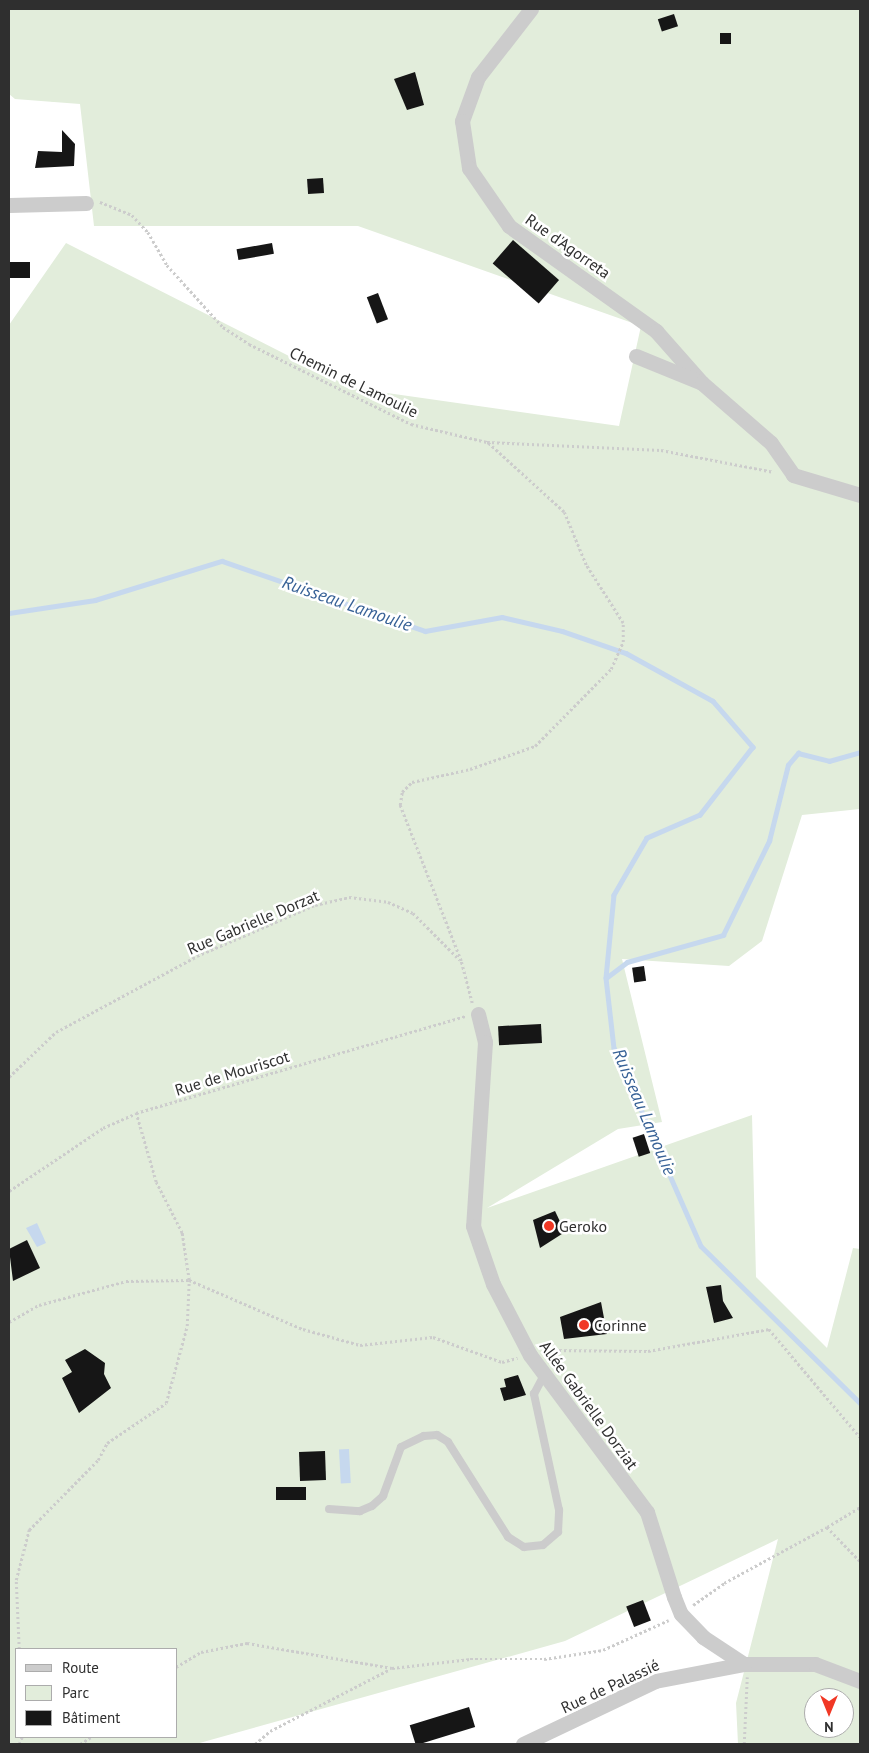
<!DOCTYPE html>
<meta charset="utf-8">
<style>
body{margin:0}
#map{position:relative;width:869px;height:1753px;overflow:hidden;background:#fff;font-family:"PT Sans",sans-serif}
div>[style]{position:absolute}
.green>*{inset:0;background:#e2eddb}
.water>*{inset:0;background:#c6d8ee;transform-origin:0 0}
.stream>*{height:4.5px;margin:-2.25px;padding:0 2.25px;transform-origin:2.25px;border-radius:2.25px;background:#c6d8ee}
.building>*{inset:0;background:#161616;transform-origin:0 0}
.path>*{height:2.5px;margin-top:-1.25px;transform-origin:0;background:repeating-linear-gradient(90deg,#ccc 0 2.5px,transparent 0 5px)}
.service>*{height:8px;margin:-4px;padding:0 4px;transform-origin:4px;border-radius:4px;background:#ccc}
.minor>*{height:15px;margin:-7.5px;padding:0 7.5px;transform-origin:7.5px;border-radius:7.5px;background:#ccc}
.dots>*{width:14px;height:14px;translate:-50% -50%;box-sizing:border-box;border:2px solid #fff;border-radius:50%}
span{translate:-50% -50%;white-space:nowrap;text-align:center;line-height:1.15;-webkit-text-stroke:5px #fff;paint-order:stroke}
.street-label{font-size:16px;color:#2f2f2f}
.poi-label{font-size:16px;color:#2f2f2f}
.left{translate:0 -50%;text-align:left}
.water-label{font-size:18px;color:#376196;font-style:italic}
.frame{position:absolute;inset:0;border:10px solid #2f2f2f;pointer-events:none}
.legend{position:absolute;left:15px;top:1648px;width:162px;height:90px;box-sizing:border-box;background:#fff;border:1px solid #acacac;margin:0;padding:6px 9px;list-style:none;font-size:15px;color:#2f2f2f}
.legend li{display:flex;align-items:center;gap:10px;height:25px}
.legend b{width:25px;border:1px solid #acacac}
.north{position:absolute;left:804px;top:1688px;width:50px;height:50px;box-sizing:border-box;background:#fff;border:1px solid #acacac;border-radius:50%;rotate:180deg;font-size:14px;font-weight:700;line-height:20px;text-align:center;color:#2f2f2f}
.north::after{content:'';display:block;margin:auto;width:18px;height:22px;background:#f13825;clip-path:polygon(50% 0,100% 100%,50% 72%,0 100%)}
</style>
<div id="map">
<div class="green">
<div style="clip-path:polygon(evenodd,9px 9px,860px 9px,860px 809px,802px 815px,762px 941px,729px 966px,622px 959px,662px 1122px,618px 1129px,487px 1208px,752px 1115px,756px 1277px,827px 1348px,853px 1248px,860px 1249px,860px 1744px,738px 1744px,736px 1703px,778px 1539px,565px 1641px,196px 1744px,9px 1744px,9px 325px,66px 243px,352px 388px,619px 426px,641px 326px,358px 226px,94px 226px,80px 104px,15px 99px,9px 94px,9px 9px,16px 1649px,176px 1649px,176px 1737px,16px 1737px,16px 1649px,9px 9px,814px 1698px,844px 1698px,844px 1728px,814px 1728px,814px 1698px)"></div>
</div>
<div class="water">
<div style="clip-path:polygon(37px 1223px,46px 1243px,37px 1247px,26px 1228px)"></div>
<div style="left:349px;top:1449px;width:34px;height:10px;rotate:87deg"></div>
</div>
<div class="stream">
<div style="left:9px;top:613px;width:87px;rotate:-8.6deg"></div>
<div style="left:95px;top:600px;width:133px;rotate:-17.1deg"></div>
<div style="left:222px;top:561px;width:215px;rotate:19deg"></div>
<div style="left:425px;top:631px;width:78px;rotate:-10.3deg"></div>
<div style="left:502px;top:617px;width:62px;rotate:13.1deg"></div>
<div style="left:562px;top:631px;width:68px;rotate:19deg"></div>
<div style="left:626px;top:653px;width:99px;rotate:28.9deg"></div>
<div style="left:713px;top:701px;width:61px;rotate:49deg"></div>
<div style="left:753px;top:747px;width:86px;rotate:127.9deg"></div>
<div style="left:700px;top:815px;width:58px;rotate:156.5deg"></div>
<div style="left:647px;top:838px;width:66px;rotate:120.1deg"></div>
<div style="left:614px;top:895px;width:83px;rotate:95.5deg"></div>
<div style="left:606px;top:978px;width:70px;rotate:83.5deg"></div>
<div style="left:614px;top:1048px;width:216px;rotate:66.3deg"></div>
<div style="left:701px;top:1246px;width:223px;rotate:44.6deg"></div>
<div style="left:606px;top:978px;width:26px;rotate:-37deg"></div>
<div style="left:627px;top:962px;width:100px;rotate:-15.7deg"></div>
<div style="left:723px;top:935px;width:105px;rotate:-63.9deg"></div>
<div style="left:769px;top:841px;width:78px;rotate:-76deg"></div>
<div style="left:788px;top:765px;width:16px;rotate:-50deg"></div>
<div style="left:798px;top:753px;width:32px;rotate:14deg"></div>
<div style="left:829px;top:761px;width:32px;rotate:-16deg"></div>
</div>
<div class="building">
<div style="left:674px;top:14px;width:13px;height:17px;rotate:72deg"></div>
<div style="left:720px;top:33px;width:11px;height:11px"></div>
<div style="clip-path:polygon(415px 72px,424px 105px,407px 110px,394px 79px)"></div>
<div style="clip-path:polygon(62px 130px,75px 144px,74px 166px,35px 168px,38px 151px,62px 152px)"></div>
<div style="left:323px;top:178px;width:15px;height:16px;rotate:86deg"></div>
<div style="left:513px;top:240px;width:61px;height:31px;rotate:41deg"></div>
<div style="left:272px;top:243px;width:11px;height:36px;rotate:80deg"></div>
<div style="left:30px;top:262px;width:16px;height:21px;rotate:90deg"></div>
<div style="left:378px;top:293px;width:28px;height:12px;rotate:69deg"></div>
<div style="left:644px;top:966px;width:15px;height:12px;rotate:82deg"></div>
<div style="left:541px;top:1024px;width:19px;height:43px;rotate:87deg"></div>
<div style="left:644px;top:1134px;width:20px;height:12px;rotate:72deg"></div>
<div style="clip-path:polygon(555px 1211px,565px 1232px,540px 1248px,533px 1220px)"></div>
<div style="clip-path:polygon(27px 1240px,40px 1268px,13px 1281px,9px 1249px)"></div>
<div style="clip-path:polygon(721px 1285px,723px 1301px,733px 1318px,714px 1323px,706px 1287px)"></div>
<div style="clip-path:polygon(601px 1302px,607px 1334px,564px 1339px,560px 1317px)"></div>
<div style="clip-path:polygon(85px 1349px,105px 1363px,104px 1374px,111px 1388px,79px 1413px,62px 1378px,72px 1372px,65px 1360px)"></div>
<div style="clip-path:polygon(518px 1375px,526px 1395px,504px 1401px,500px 1388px,506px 1387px,504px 1379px)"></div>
<div style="left:325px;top:1451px;width:29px;height:26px;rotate:88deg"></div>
<div style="left:306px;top:1487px;width:13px;height:30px;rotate:90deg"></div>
<div style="left:643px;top:1600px;width:22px;height:18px;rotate:69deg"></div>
<div style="left:469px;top:1707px;width:21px;height:62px;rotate:73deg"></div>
</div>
<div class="path">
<div style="left:100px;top:202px;width:35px;rotate:22deg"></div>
<div style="left:132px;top:215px;width:23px;rotate:47deg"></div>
<div style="left:148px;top:232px;width:38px;rotate:60deg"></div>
<div style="left:167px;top:265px;width:84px;rotate:47.9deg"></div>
<div style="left:223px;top:327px;width:31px;rotate:33deg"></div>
<div style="left:249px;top:344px;width:181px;rotate:26.3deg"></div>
<div style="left:411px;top:424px;width:78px;rotate:13.3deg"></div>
<div style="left:487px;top:442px;width:174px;rotate:2.6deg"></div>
<div style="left:661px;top:450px;width:115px;rotate:11deg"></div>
<div style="left:472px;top:1003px;width:43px;rotate:-104.7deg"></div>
<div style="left:461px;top:961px;width:168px;rotate:-111.4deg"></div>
<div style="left:400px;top:805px;width:13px;rotate:-81deg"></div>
<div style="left:402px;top:792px;width:14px;rotate:-45deg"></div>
<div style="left:412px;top:782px;width:59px;rotate:-12.6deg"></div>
<div style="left:470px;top:769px;width:69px;rotate:-19.5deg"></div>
<div style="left:535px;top:746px;width:108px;rotate:-45.4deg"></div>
<div style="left:611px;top:669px;width:30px;rotate:-66deg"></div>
<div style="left:623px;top:642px;width:19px;rotate:-90deg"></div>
<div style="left:623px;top:623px;width:69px;rotate:-122.5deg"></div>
<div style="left:586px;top:565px;width:57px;rotate:-112.5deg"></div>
<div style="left:564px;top:512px;width:104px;rotate:-137.7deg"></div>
<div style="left:9px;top:1077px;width:65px;rotate:-43.8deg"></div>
<div style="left:56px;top:1032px;width:160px;rotate:-28.3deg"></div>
<div style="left:197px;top:956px;width:129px;rotate:-23.4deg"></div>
<div style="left:315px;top:905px;width:35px;rotate:-13deg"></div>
<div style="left:349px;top:897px;width:39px;rotate:7deg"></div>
<div style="left:388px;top:902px;width:27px;rotate:24deg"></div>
<div style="left:413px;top:913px;width:66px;rotate:45deg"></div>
<div style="left:9px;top:1191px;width:113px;rotate:-33.8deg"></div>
<div style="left:103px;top:1128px;width:36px;rotate:-24deg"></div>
<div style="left:136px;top:1113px;width:343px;rotate:-16.4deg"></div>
<div style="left:9px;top:1322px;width:34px;rotate:-30deg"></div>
<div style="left:39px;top:1305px;width:90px;rotate:-15.4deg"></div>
<div style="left:126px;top:1281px;width:63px;rotate:-0.9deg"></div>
<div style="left:189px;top:1280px;width:124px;rotate:23.3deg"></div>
<div style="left:303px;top:1329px;width:59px;rotate:15.7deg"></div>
<div style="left:360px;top:1345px;width:73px;rotate:-6.3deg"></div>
<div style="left:433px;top:1337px;width:73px;rotate:19.9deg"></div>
<div style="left:502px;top:1362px;width:16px;rotate:-15deg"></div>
<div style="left:544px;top:1350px;width:104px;rotate:0.6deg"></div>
<div style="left:648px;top:1351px;width:123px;rotate:-10.3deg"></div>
<div style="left:769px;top:1329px;width:141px;rotate:49.9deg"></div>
<div style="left:827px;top:1527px;width:39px;rotate:-31deg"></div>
<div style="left:693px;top:1605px;width:38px;rotate:-35deg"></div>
<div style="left:724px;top:1583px;width:117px;rotate:-28.5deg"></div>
<div style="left:827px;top:1527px;width:47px;rotate:45.9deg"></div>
<div style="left:19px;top:1649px;width:69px;rotate:-92.5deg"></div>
<div style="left:16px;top:1580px;width:52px;rotate:-75.4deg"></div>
<div style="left:29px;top:1530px;width:98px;rotate:-45.4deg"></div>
<div style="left:98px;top:1460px;width:19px;rotate:-62deg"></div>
<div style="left:107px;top:1443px;width:71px;rotate:-34.1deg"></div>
<div style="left:166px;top:1403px;width:80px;rotate:-74.7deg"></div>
<div style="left:187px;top:1326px;width:46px;rotate:-87.5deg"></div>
<div style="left:189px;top:1280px;width:48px;rotate:-98.5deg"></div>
<div style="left:182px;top:1233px;width:57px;rotate:-117deg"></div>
<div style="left:156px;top:1182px;width:72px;rotate:-106.2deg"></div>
<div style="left:176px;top:1667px;width:29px;rotate:-31deg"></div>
<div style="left:201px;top:1652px;width:47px;rotate:-11.1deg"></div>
<div style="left:247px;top:1643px;width:147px;rotate:9.8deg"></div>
<div style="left:392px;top:1668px;width:79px;rotate:-6.6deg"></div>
<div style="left:470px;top:1659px;width:74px"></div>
<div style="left:544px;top:1659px;width:60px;rotate:-8.7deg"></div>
<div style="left:603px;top:1650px;width:72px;rotate:-24.4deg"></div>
<div style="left:19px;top:1744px;width:8px;rotate:-67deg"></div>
<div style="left:80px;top:1744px;width:13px;rotate:-32deg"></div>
<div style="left:255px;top:1744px;width:20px;rotate:-41deg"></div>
<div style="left:270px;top:1731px;width:135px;rotate:-27.3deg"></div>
<div style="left:744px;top:1744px;width:67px;rotate:-87.4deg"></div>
</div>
<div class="service">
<div style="left:329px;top:1509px;width:31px;rotate:4deg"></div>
<div style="left:360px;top:1511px;width:13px;rotate:-23deg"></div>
<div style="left:372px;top:1506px;width:15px;rotate:-42deg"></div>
<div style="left:383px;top:1496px;width:52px;rotate:-69.8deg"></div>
<div style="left:401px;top:1447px;width:25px;rotate:-26deg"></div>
<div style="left:424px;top:1436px;width:13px;rotate:-4deg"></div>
<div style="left:437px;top:1435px;width:13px;rotate:32deg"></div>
<div style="left:448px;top:1442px;width:112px;rotate:57.7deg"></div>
<div style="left:508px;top:1537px;width:19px;rotate:32deg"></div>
<div style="left:524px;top:1547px;width:19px;rotate:-6deg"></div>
<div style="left:543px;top:1545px;width:20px;rotate:-41deg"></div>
<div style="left:558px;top:1532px;width:22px;rotate:-87deg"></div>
<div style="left:559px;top:1510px;width:119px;rotate:-102.2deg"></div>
<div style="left:534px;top:1394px;width:21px;rotate:-62deg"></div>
</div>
<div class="minor">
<div style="left:531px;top:9px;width:86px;rotate:127.9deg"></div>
<div style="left:478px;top:77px;width:47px;rotate:110deg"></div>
<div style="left:462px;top:121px;width:48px;rotate:81.5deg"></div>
<div style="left:469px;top:168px;width:70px;rotate:55.4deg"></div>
<div style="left:509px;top:226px;width:181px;rotate:35.5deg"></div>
<div style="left:656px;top:331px;width:69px;rotate:48.5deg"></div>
<div style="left:9px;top:205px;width:77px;rotate:-1.5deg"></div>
<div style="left:636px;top:356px;width:71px;rotate:22.2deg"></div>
<div style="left:702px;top:383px;width:91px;rotate:41deg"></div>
<div style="left:771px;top:443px;width:39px;rotate:55deg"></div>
<div style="left:793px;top:475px;width:70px;rotate:16.6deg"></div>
<div style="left:478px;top:1014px;width:29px;rotate:76deg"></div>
<div style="left:485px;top:1042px;width:184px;rotate:93.7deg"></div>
<div style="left:473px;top:1226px;width:61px;rotate:71deg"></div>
<div style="left:493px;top:1284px;width:80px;rotate:62.5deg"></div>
<div style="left:530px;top:1355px;width:196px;rotate:53.3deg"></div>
<div style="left:647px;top:1512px;width:89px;rotate:72.4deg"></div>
<div style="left:674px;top:1597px;width:18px;rotate:68deg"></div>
<div style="left:681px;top:1614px;width:32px;rotate:46deg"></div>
<div style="left:703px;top:1637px;width:49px;rotate:33.4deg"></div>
<div style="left:744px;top:1664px;width:71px"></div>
<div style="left:815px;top:1664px;width:48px;rotate:20.7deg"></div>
<div style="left:523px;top:1744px;width:146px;rotate:-25.5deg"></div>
<div style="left:655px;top:1681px;width:91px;rotate:-10.8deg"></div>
</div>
<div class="dots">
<div style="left:549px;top:1226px;background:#f13825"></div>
<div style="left:584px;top:1325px;background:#f13825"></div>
</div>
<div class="street-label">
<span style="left:568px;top:246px;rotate:35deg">Rue d'Agorreta</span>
<span style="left:354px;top:382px;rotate:26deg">Chemin de Lamoulie</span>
<span style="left:253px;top:922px;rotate:-23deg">Rue Gabrielle Dorzat</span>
<span style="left:232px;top:1073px;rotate:-17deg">Rue de Mouriscot</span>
<span style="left:589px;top:1405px;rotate:54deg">Allée Gabrielle Dorziat</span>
<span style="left:610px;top:1686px;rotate:-25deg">Rue de Palassié</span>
</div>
<div class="poi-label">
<span class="left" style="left:559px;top:1226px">Geroko</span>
<span class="left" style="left:594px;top:1325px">Corinne</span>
</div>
<div class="water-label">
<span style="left:347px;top:604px;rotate:19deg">Ruisseau Lamoulie</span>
<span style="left:644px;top:1112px;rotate:67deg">Ruisseau Lamoulie</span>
</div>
<div class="frame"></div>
<ul class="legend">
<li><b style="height:6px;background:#ccc"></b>Route</li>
<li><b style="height:14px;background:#e2eddb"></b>Parc</li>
<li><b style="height:14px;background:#161616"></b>Bâtiment</li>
</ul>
<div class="north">N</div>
</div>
